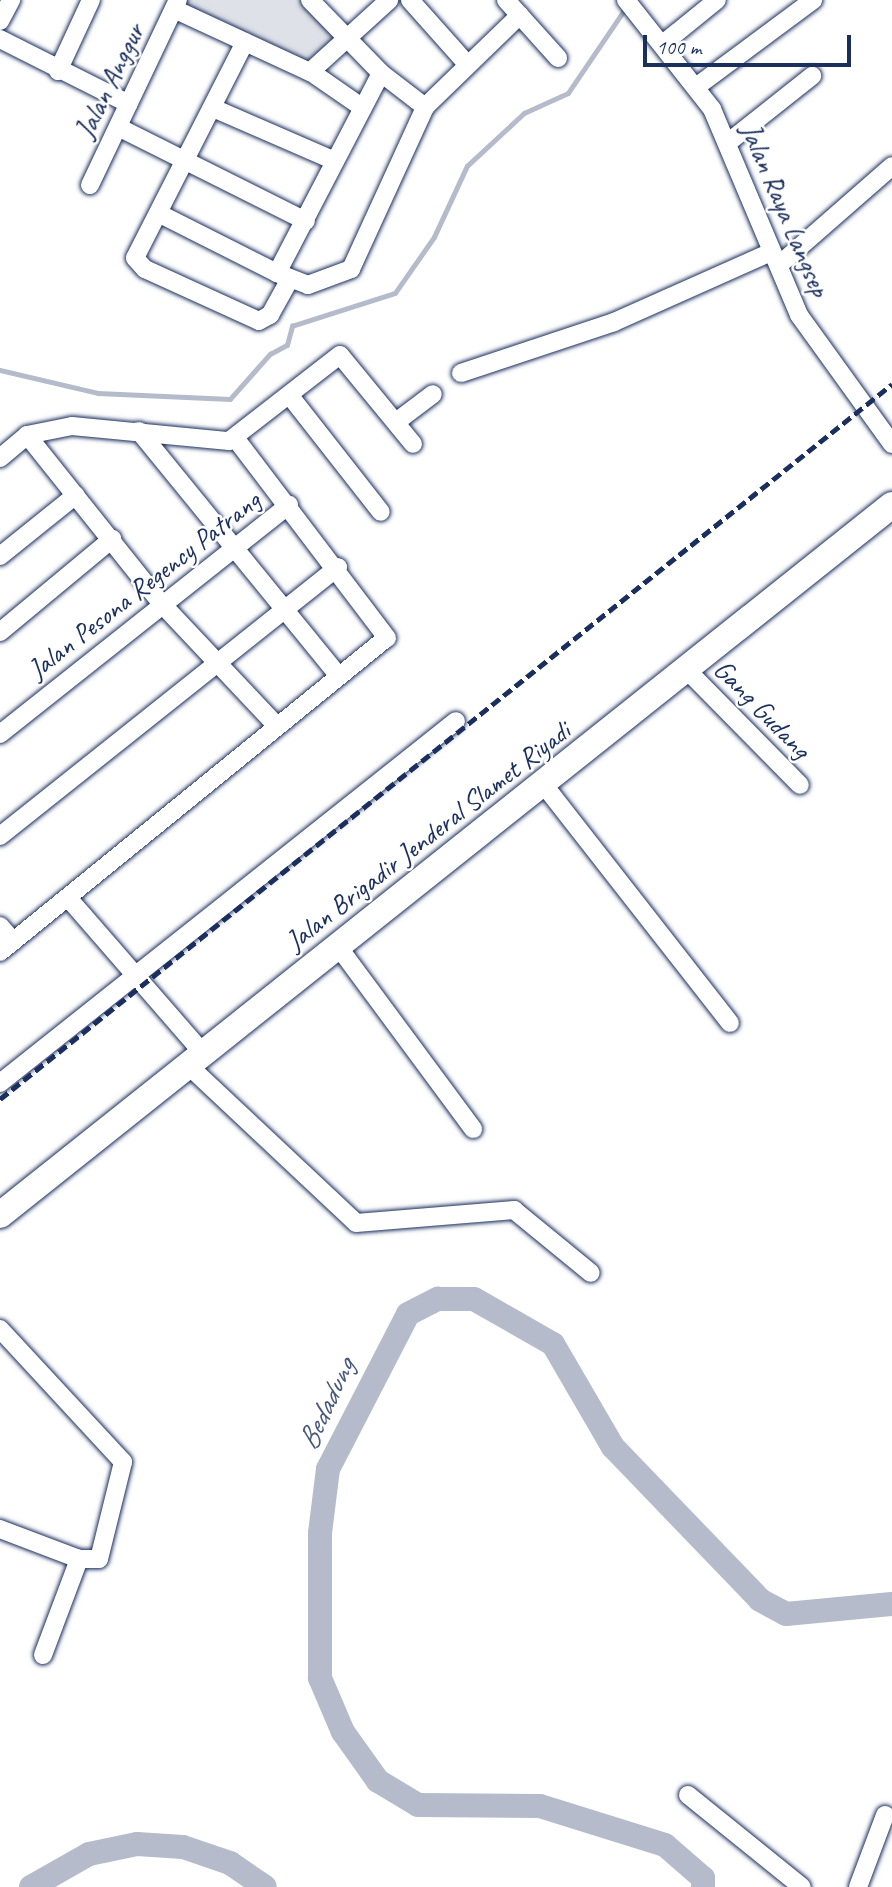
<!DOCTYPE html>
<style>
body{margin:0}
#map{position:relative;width:892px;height:1887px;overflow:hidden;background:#fff;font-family:Caveat,sans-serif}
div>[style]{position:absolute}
.green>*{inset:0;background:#dee1e7}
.stream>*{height:4.5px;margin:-2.25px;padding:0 2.25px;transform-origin:2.25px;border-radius:2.25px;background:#b5bbca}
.river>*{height:24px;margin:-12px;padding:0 12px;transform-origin:12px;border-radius:12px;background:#b5bbca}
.roads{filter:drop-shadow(0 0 2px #1b2f5e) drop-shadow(0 0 2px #1b2f5e)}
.street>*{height:18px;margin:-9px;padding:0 9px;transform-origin:9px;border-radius:9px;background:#fff}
.primary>*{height:26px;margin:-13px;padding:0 13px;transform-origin:13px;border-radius:13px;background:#fff}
.rail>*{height:4.5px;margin-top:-2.25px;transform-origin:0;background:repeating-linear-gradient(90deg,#1b2f5e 0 10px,transparent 0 15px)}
span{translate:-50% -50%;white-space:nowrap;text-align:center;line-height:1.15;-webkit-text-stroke:5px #fff;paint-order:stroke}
.street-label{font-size:28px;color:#1b2f5e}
.water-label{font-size:30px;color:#49597e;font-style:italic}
.scale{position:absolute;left:643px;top:35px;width:208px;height:32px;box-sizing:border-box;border:4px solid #1b2f5e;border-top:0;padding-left:9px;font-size:21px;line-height:24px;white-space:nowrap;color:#1b2f5e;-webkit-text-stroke:5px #fff;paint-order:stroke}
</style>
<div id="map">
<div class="green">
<div style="clip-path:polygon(180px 0,309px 0,347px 38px,309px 72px,175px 9px)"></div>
</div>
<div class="stream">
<div style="left:0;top:370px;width:101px;rotate:13.2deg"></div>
<div style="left:98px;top:393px;width:132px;rotate:2.6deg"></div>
<div style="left:230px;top:399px;width:60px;rotate:-48.4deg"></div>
<div style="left:270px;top:354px;width:19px;rotate:-28deg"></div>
<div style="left:287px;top:345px;width:20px;rotate:-75deg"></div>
<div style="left:292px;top:326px;width:108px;rotate:-17.8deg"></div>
<div style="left:395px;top:293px;width:68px;rotate:-55.1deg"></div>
<div style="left:434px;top:237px;width:78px;rotate:-65.1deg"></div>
<div style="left:467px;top:166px;width:78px;rotate:-42.9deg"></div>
<div style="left:524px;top:113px;width:48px;rotate:-24.4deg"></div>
<div style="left:568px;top:93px;width:105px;rotate:-55.9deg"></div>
</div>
<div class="river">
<div style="left:31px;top:1887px;width:67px;rotate:-29.6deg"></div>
<div style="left:89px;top:1854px;width:49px;rotate:-11.8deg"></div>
<div style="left:137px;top:1844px;width:46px;rotate:3.7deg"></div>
<div style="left:183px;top:1847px;width:50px;rotate:18.8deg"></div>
<div style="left:230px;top:1863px;width:42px;rotate:34.4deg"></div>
<div style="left:703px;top:1887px;width:9px;rotate:-90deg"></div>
<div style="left:703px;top:1878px;width:50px;rotate:-139deg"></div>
<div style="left:665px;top:1845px;width:131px;rotate:-162.7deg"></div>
<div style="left:540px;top:1806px;width:122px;rotate:-179.5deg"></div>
<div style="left:418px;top:1805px;width:47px;rotate:-149deg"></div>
<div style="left:378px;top:1781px;width:60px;rotate:-125.5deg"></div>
<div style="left:343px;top:1732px;width:59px;rotate:-113.1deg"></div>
<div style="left:320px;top:1678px;width:145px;rotate:-90deg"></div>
<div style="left:320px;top:1533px;width:64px;rotate:-82.9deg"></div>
<div style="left:328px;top:1469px;width:174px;rotate:-62.7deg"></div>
<div style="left:408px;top:1314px;width:34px;rotate:-27deg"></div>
<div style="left:438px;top:1299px;width:36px"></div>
<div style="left:474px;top:1299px;width:91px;rotate:29.7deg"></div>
<div style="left:553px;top:1344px;width:119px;rotate:59.8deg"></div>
<div style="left:613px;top:1447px;width:212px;rotate:46.1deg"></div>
<div style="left:760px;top:1600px;width:30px;rotate:28deg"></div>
<div style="left:786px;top:1614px;width:106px;rotate:-5.4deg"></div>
</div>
<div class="roads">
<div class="street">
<div style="left:310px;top:0;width:102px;rotate:45.8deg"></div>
<div style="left:381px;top:73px;width:56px;rotate:37.7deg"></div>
<div style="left:410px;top:0;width:86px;rotate:48.3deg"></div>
<div style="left:506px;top:0;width:78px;rotate:48.1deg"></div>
<div style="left:626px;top:0;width:139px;rotate:51.7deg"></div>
<div style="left:712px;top:109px;width:224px;rotate:67.1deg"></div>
<div style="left:799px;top:315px;width:159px;rotate:54.2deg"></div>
<div style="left:174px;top:9px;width:150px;rotate:24.9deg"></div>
<div style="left:310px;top:72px;width:107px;rotate:-42.3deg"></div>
<div style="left:0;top:21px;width:24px;rotate:-62deg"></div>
<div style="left:0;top:39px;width:144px;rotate:26.7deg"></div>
<div style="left:245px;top:42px;width:242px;rotate:117deg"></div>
<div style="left:135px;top:258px;width:15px;rotate:48deg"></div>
<div style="left:145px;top:269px;width:125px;rotate:24.5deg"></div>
<div style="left:259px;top:321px;width:13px;rotate:-29deg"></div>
<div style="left:270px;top:315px;width:39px;rotate:-61deg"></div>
<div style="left:664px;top:43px;width:68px;rotate:-39.1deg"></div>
<div style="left:58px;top:71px;width:78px;rotate:-65.1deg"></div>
<div style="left:311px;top:72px;width:63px;rotate:34.7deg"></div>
<div style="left:696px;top:87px;width:146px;rotate:-36.6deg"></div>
<div style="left:213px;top:108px;width:133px;rotate:23.5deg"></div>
<div style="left:118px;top:127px;width:210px;rotate:26.6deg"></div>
<div style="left:730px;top:141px;width:105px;rotate:-38.4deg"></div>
<div style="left:90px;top:185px;width:205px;rotate:-64.6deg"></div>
<div style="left:160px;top:214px;width:131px;rotate:26.8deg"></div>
<div style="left:277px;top:273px;width:225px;rotate:-62.5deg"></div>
<div style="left:779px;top:265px;width:150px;rotate:-41.2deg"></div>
<div style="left:277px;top:273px;width:33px;rotate:21deg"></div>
<div style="left:308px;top:285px;width:46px;rotate:-20.4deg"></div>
<div style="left:351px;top:269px;width:178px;rotate:-65.4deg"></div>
<div style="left:425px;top:107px;width:132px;rotate:-44.1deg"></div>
<div style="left:461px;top:373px;width:161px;rotate:-18.4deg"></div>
<div style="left:614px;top:322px;width:172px;rotate:-24deg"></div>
<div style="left:290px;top:396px;width:147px;rotate:51.9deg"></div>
<div style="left:396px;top:422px;width:46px;rotate:-37.1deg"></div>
<div style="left:139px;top:431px;width:316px;rotate:50.8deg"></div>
<div style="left:27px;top:435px;width:46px;rotate:-11.3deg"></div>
<div style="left:72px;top:426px;width:158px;rotate:5.5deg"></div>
<div style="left:229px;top:441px;width:140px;rotate:-37.8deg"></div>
<div style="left:340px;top:355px;width:115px;rotate:50.6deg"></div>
<div style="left:0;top:458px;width:35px;rotate:-40deg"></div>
<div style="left:27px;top:435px;width:215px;rotate:51.4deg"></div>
<div style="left:161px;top:603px;width:168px;rotate:46.7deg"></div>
<div style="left:0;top:556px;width:97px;rotate:-38.8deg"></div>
<div style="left:0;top:632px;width:146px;rotate:-39.7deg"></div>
<div style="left:687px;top:670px;width:161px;rotate:45.5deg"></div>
<div style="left:0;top:734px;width:369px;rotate:-38.4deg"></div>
<div style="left:544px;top:785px;width:302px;rotate:52deg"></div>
<div style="left:0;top:836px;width:432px;rotate:-38.5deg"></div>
<div style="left:69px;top:899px;width:204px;rotate:49deg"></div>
<div style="left:0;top:926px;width:20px;rotate:49deg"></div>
<div style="left:337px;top:945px;width:229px;rotate:53.5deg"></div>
<div style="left:0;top:952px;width:498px;rotate:-39.1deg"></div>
<div style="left:387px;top:638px;width:250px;rotate:-127.2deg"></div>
<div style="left:189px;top:1066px;width:229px;rotate:43.2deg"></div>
<div style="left:356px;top:1223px;width:159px;rotate:-4.7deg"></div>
<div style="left:514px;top:1210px;width:99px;rotate:39.3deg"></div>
<div style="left:0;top:1083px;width:582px;rotate:-38.44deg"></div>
<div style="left:0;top:1329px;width:181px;rotate:47.2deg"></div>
<div style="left:123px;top:1462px;width:100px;rotate:103.9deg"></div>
<div style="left:99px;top:1559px;width:20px;rotate:180deg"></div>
<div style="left:79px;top:1559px;width:85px;rotate:-159.2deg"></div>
<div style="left:43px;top:1655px;width:103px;rotate:-69.4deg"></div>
<div style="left:688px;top:1795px;width:146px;rotate:38.9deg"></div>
<div style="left:858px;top:1887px;width:77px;rotate:-69.4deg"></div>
</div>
<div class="primary">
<div style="left:0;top:1215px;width:1140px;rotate:-38.52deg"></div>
</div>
</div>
<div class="rail">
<div style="left:0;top:1099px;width:1143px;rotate:-38.71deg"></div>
</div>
<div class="street-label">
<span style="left:110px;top:81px;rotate:-64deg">Jalan Anggur</span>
<span style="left:785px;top:210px;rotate:67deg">Jalan Raya Langsep</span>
<span style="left:144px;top:585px;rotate:-38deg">Jalan Pesona Regency Patrang</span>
<span style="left:762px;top:709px;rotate:46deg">Gang Gudang</span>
<span style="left:428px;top:836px;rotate:-38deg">Jalan Brigadir Jenderal Slamet Riyadi</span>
</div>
<div class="water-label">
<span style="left:326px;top:1404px;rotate:-65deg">Bedadung</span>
</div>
<div class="scale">100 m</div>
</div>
